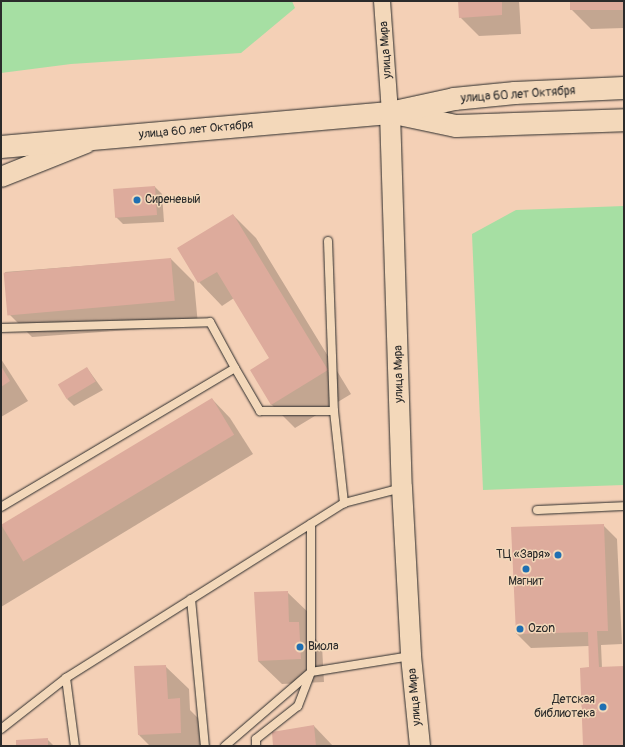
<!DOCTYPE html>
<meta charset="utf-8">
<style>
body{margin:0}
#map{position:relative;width:625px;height:747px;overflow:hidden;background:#f4d0b6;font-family:Pangolin,sans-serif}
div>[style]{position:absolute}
.green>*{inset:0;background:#a6dfa3}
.shadow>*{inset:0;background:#0003}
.building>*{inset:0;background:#ddab9c;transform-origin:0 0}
.roads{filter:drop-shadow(0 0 1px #2b2b2b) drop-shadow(0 0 1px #2b2b2b)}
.service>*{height:8px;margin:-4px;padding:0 4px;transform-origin:4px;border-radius:4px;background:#f3d8ba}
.minor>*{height:16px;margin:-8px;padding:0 8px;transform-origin:8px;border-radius:8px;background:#f3d8ba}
.tertiary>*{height:20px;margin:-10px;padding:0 10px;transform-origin:10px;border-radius:10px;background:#f3d8ba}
.secondary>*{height:22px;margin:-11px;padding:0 11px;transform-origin:11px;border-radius:11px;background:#f3d8ba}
.dots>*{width:11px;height:11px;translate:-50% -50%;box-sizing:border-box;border:2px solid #f3d8ba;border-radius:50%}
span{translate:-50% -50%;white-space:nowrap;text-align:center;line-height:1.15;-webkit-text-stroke:3px #f3d8ba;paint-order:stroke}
.street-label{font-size:12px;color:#2b2b2b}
.poi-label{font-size:12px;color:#2b2b2b}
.left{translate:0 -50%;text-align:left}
.right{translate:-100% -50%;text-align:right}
.frame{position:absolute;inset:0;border:2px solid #2b2b2b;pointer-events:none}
</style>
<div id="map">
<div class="green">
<div style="clip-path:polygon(1px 1px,292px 1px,295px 8px,241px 53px,71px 64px,1px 73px)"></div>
<div style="clip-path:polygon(624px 206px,624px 485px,483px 490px,472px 234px,516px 210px)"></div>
</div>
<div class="shadow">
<div style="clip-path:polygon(459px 1px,519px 1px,521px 34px,479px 36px,460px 17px)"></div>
<div style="clip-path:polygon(571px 1px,624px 1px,624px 28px,591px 29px,572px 10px)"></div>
<div style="clip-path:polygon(155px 187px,162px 194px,164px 222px,123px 224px,116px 217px)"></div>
<div style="clip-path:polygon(233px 215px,256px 238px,351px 394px,295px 428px,271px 404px,271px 359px,234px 298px,222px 306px,199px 282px)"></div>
<div style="clip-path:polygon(171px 259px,194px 282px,198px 325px,32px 337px,9px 314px,5px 272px)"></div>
<div style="clip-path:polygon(1px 359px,28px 401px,1px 417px)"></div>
<div style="clip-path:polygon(87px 368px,103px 390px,74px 406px,67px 399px)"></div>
<div style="clip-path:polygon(212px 399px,230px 418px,253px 454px,1px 607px,1px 526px)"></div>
<div style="clip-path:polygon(603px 525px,617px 539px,622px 644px,601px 645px,602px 668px,624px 667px,624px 746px,584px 746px,592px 668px,589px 646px,531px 648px,517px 634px)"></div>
<div style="clip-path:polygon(287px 592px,311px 615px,312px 635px,322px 646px,324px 682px,282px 684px,258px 661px)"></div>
<div style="clip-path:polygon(165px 666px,189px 689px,190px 710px,203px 723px,204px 746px,150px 746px,139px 735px)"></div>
<div style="clip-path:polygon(314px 726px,333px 746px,274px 746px)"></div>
<div style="clip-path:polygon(47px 739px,54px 746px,17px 746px)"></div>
</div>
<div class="building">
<div style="clip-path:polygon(458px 1px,502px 1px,502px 15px,459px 18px)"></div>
<div style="left:570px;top:1px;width:54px;height:9px"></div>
<div style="left:155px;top:186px;width:29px;height:42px;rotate:86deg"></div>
<div style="clip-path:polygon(233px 214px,328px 370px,271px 405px,250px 370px,269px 358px,217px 272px,198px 283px,177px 248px)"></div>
<div style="left:171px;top:258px;width:43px;height:168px;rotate:85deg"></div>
<div style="clip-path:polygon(1px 366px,10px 381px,1px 387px)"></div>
<div style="left:87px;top:367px;width:17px;height:34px;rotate:59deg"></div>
<div style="left:212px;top:398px;width:43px;height:246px;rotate:59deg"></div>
<div style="clip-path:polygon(604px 524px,608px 631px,597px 631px,599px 667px,624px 666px,624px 746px,583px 746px,580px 668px,589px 667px,588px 632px,516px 634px,511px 527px)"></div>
<div style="clip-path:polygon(288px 591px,289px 622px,299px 622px,301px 659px,258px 661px,254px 592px)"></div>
<div style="clip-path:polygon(166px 665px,168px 699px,180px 698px,181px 733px,138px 735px,134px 666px)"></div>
<div style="clip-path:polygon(314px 725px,316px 746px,273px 746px,272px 732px)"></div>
<div style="clip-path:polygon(48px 738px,48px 746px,16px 746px,16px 740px)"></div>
</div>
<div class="roads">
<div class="service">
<div style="left:328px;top:241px;width:170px;rotate:88deg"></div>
<div style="left:1px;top:328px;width:209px;rotate:-1.6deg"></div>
<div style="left:210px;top:322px;width:52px;rotate:61.5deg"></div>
<div style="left:1px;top:507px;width:272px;rotate:-30.7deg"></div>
<div style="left:235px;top:368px;width:50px;rotate:59.8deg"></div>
<div style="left:260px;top:411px;width:74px"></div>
<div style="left:334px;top:411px;width:93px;rotate:83.8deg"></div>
<div style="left:537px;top:510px;width:87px;rotate:-2.6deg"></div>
<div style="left:191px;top:599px;width:148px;rotate:84.6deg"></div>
<div style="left:66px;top:678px;width:69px;rotate:82.5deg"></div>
<div style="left:1px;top:729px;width:83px;rotate:-38.1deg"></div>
<div style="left:66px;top:678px;width:328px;rotate:-32.2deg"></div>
<div style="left:344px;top:503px;width:60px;rotate:-14.5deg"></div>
<div style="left:225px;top:746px;width:113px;rotate:-40.7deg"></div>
<div style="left:311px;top:672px;width:101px;rotate:-9.1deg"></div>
<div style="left:256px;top:746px;width:7px;rotate:-90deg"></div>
<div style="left:256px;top:739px;width:53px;rotate:-38.2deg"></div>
<div style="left:298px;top:706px;width:36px;rotate:-69deg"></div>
<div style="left:311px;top:672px;width:148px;rotate:-90deg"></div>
</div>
<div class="minor">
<div style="left:382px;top:1px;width:112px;rotate:85.9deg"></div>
</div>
<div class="tertiary">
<div style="left:390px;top:113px;width:375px;rotate:88.2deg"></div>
<div style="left:402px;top:488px;width:168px;rotate:86.9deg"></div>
<div style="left:411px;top:656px;width:90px;rotate:84.3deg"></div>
<div style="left:1px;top:177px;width:92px;rotate:-21.8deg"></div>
</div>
<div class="secondary">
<div style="left:399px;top:114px;width:58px;rotate:11.9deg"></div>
<div style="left:456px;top:126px;width:168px;rotate:-2deg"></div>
<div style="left:1px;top:147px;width:390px;rotate:-5deg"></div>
<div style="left:390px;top:113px;width:66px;rotate:-12.3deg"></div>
<div style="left:454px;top:99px;width:61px;rotate:-5.6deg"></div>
<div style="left:515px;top:93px;width:109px;rotate:-2.6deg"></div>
</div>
</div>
<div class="dots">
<div style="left:137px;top:200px;background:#1f6fb2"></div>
<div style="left:558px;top:555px;background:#1f6fb2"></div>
<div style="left:526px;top:569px;background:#1f6fb2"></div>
<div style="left:520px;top:629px;background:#1f6fb2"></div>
<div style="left:300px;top:647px;background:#1f6fb2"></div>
<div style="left:603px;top:707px;background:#1f6fb2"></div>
</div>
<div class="street-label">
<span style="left:386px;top:50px;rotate:-94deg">улица Мира</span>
<span style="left:518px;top:95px;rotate:-4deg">улица 60 лет Октября</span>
<span style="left:196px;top:130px;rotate:-5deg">улица 60 лет Октября</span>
<span style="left:399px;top:374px;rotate:-91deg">улица Мира</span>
<span style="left:415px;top:697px;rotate:-95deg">улица Мира</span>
</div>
<div class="poi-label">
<span class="left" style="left:145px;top:200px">Сиреневый</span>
<span class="right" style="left:550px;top:555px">ТЦ «Заря»</span>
<span style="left:526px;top:582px">Магнит</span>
<span class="left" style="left:528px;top:629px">Ozon</span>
<span class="left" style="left:308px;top:647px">Виола</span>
<span class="right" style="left:595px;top:707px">Детская<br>библиотека</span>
</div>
<div class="frame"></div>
</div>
